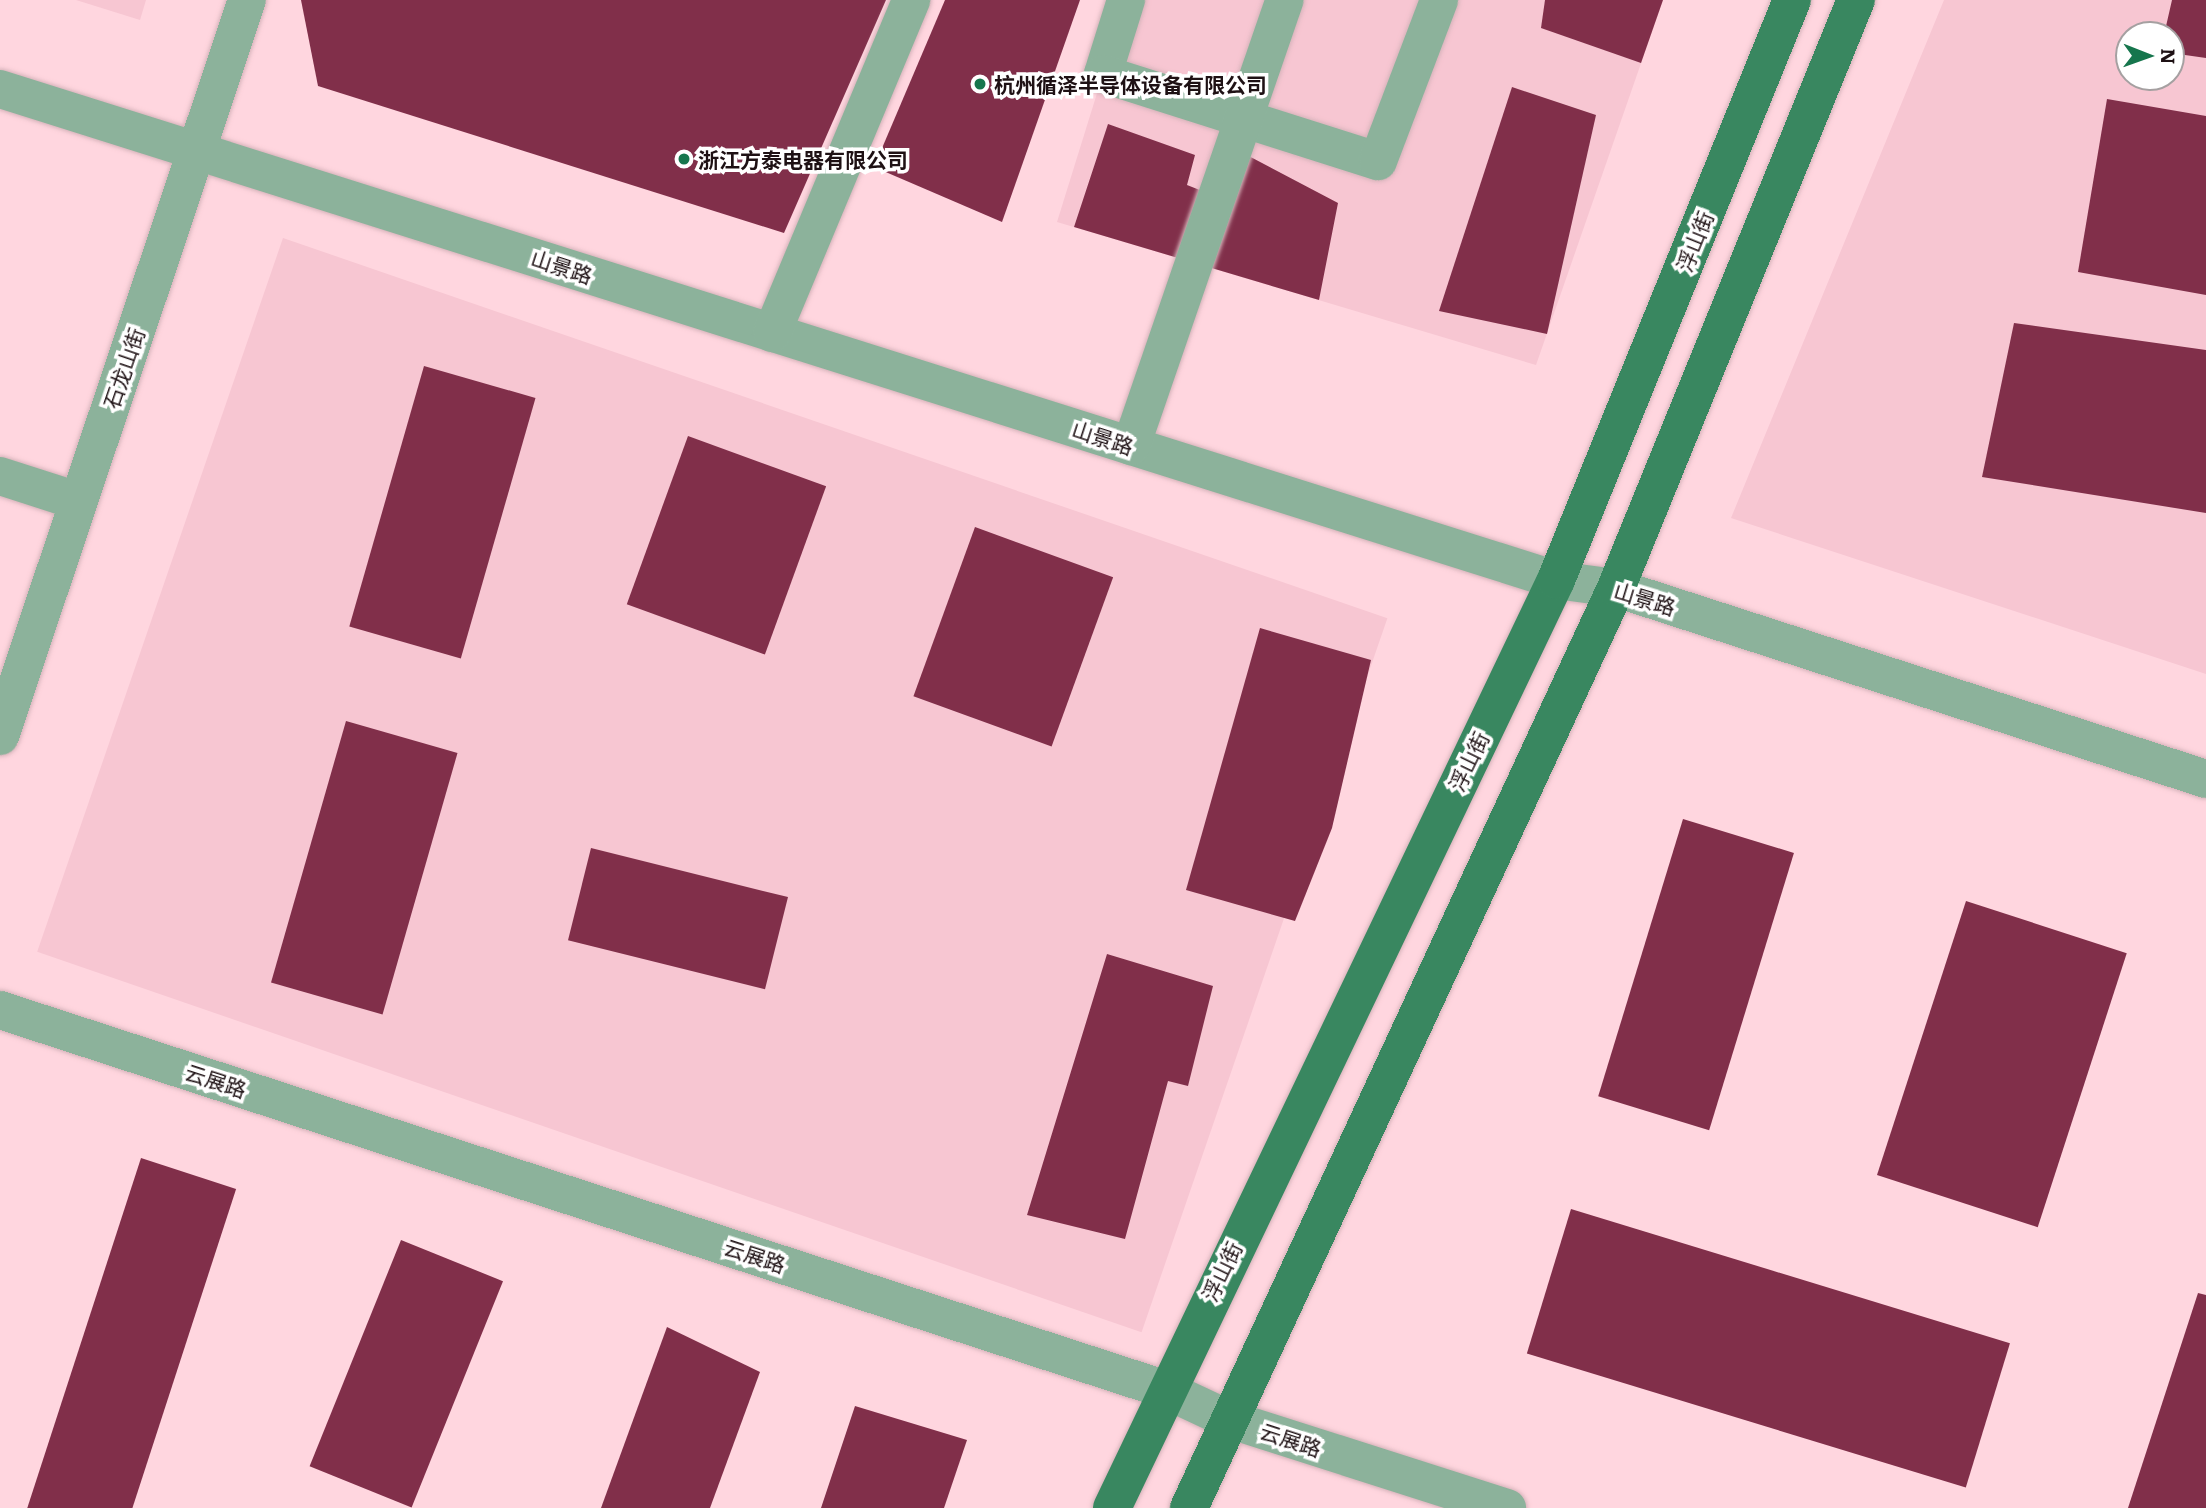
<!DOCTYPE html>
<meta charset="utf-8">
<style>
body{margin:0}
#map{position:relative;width:2206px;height:1508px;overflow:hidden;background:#ffd6df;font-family:Literata,"Noto Sans SC",serif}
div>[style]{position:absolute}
.built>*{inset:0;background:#f7c6d2;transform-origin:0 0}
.building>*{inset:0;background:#812f4a;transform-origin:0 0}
.roads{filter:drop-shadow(0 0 2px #d6b3ba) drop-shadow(0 0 2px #d6b3ba)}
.minor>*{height:38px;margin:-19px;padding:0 19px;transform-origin:19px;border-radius:19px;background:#8cb29b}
.major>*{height:38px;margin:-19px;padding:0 19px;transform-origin:19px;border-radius:19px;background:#398760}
.dots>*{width:19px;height:19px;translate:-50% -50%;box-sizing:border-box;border:4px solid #fff;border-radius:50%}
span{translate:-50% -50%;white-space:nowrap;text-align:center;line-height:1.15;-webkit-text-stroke:7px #fff;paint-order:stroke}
.poi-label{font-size:21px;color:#1e1114;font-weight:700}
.left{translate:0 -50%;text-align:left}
.street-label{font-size:21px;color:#1e1114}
.north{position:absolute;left:2115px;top:21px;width:70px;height:70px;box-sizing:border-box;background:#fff;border:2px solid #a5a0a1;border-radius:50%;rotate:91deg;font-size:19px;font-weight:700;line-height:28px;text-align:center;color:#1e1114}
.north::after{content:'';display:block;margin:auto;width:24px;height:32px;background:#16764d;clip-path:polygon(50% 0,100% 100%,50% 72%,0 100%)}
</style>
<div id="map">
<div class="built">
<div style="clip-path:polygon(76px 0,146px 0,140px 20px)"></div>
<div style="clip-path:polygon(1126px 0,1663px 0,1536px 365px,1057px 222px)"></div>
<div style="clip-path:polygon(evenodd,1944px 0,2206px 0,2206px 674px,1731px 518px,1944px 0,2129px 35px,2171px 35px,2171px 77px,2129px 77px,2129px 35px)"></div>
<div style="left:283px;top:238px;width:1168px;height:755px;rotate:19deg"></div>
</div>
<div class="building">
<div style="clip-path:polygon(301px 0,886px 0,784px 233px,318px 86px)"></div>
<div style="clip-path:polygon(945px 0,1080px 0,1002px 222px,874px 167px)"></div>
<div style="clip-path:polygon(1545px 0,1663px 0,1641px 63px,1541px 28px)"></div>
<div style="clip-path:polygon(2172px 0,2206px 0,2206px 58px,2171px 53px,2171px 35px,2164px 35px)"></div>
<div style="clip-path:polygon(1512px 87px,1596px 115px,1547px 334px,1439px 311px)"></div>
<div style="clip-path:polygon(2107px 99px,2206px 116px,2206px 295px,2078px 272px)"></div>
<div style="clip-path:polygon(1108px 124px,1195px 155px,1187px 185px,1220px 198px,1243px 153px,1338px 203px,1319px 300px,1074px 227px)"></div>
<div style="clip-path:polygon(2014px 323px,2206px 350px,2206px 513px,1982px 477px)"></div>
<div style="left:424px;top:366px;width:116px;height:271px;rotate:16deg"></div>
<div style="left:688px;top:436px;width:147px;height:179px;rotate:20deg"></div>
<div style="left:975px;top:527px;width:147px;height:180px;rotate:20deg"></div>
<div style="clip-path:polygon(1260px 628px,1371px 660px,1332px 828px,1295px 921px,1186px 890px)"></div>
<div style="left:346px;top:721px;width:116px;height:272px;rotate:16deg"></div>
<div style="left:1683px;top:819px;width:116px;height:290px;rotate:17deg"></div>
<div style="left:591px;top:848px;width:203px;height:95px;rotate:14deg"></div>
<div style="left:1966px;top:901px;width:169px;height:288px;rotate:18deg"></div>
<div style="clip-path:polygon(1107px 954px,1213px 986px,1188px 1086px,1168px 1081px,1125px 1239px,1027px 1215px)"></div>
<div style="left:141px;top:1158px;width:100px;height:368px;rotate:18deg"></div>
<div style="left:1571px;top:1209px;width:459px;height:151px;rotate:17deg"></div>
<div style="left:401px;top:1240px;width:110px;height:244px;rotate:22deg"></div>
<div style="clip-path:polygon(2198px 1293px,2206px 1295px,2206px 1508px,2128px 1508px)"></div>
<div style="clip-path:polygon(667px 1327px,760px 1372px,710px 1508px,601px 1508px)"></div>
<div style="clip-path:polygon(855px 1406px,967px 1440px,944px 1508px,821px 1508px)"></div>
</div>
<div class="roads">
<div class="minor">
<div style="left:1126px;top:0;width:77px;rotate:107.3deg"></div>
<div style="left:1103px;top:74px;width:288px;rotate:17.6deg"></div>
<div style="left:1378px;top:161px;width:172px;rotate:-69.2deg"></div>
<div style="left:0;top:89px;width:1632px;rotate:17.51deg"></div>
<div style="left:1556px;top:580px;width:61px;rotate:7.6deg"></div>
<div style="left:1616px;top:588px;width:620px;rotate:17.94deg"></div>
<div style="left:772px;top:333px;width:361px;rotate:-67.3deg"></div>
<div style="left:1131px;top:446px;width:472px;rotate:-71deg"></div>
<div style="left:0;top:476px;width:82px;rotate:17.8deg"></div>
<div style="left:0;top:736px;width:776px;rotate:-71.45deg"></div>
<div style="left:0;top:1010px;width:1224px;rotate:18.04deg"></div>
<div style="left:1164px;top:1389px;width:71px;rotate:25.1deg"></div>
<div style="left:1228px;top:1419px;width:293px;rotate:17.7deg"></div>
</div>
<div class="major">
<div style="left:1112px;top:1508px;width:1029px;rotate:-64.43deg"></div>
<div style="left:1556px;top:580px;width:626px;rotate:-67.86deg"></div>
<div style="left:1189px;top:1508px;width:1014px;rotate:-65.1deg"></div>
<div style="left:1616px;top:588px;width:635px;rotate:-67.8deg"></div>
</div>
</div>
<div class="dots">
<div style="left:980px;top:84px;background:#16764d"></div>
<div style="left:684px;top:159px;background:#16764d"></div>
</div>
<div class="poi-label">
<span class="left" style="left:994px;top:84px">杭州循泽半导体设备有限公司</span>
<span class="left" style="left:698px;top:159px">浙江方泰电器有限公司</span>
</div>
<div class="street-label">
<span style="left:1694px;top:241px;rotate:-68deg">浮山街</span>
<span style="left:562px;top:266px;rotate:18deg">山景路</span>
<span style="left:123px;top:368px;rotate:-71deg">石龙山街</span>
<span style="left:1103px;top:437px;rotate:18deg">山景路</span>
<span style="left:1645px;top:598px;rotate:17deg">山景路</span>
<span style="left:1468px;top:761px;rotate:-64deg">浮山街</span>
<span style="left:216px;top:1080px;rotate:18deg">云展路</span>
<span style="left:755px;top:1255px;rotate:18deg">云展路</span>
<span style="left:1221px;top:1271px;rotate:-64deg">浮山街</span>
<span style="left:1291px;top:1439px;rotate:18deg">云展路</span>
</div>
<div class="north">N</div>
</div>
